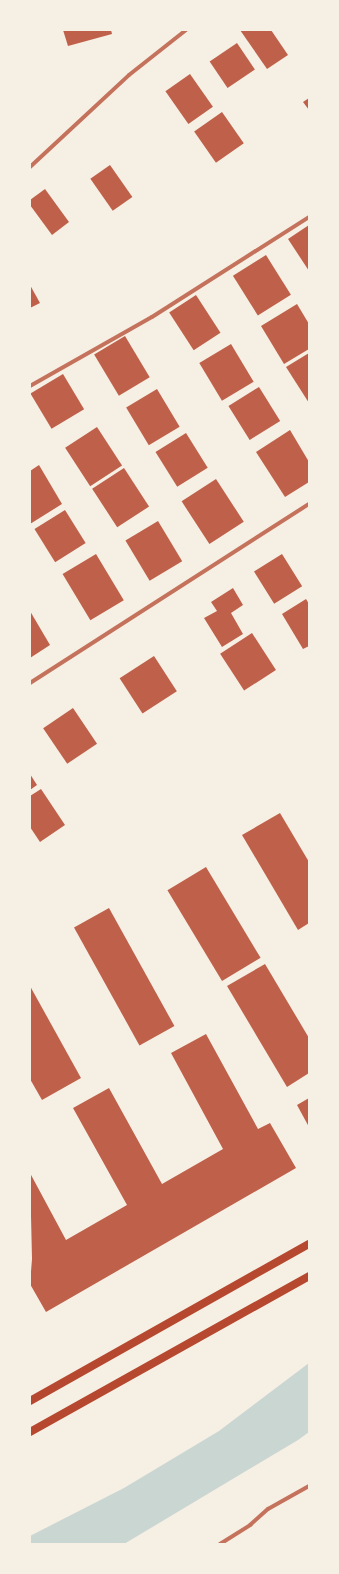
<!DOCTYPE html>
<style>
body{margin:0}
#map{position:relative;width:339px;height:1574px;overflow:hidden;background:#f6efe4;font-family:"Playfair Display",serif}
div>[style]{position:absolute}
.water>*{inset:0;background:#c9d6d2}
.building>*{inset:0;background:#bf614a;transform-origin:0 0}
.minor>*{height:4px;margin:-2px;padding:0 2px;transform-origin:2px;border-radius:2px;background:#c5725c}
.secondary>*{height:8px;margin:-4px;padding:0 4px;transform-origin:4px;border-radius:4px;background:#b5482f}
span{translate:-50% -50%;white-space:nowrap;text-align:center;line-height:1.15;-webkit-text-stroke:4px #f6efe4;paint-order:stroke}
.frame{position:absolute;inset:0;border:31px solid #f6efe4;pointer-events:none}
</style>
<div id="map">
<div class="water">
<div style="clip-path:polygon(309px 1363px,309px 1432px,298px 1440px,124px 1544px,30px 1544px,30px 1536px,124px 1488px,219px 1431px)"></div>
</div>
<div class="building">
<div style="clip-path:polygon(63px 30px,111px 30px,112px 34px,68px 46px)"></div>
<div style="clip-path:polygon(240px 30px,271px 30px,288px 55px,267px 69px)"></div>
<div style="left:237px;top:43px;width:32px;height:33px;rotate:56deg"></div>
<div style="left:190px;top:74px;width:40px;height:30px;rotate:55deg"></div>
<div style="clip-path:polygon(309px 98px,309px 110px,303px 102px)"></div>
<div style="left:222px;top:112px;width:38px;height:34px;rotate:55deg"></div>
<div style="left:110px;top:165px;width:39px;height:24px;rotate:55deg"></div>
<div style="clip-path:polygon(45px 189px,69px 222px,52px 235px,30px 205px,30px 200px)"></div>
<div style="clip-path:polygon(309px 225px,309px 271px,288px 239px)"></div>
<div style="left:266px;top:255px;width:47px;height:39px;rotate:58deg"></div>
<div style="clip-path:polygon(30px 285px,40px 303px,30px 308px)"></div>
<div style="left:196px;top:295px;width:45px;height:32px;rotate:57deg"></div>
<div style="clip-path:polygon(297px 304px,309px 324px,309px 349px,284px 364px,261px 326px)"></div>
<div style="left:125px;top:336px;width:48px;height:36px;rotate:59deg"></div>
<div style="left:231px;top:344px;width:44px;height:37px;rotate:59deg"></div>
<div style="clip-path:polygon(309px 353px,309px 403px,286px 367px)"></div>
<div style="left:63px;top:374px;width:41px;height:38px;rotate:59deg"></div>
<div style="left:259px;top:387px;width:40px;height:36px;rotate:58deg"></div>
<div style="left:157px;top:389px;width:44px;height:36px;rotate:59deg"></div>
<div style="left:97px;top:427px;width:46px;height:38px;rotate:57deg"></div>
<div style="clip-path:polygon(290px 430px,309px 462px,309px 482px,285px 497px,256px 452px)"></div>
<div style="left:186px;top:433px;width:41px;height:36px;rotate:58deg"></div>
<div style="clip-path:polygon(39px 465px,62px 504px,30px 524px,30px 471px)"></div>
<div style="left:124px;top:468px;width:46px;height:38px;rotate:57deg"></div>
<div style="left:216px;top:479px;width:51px;height:41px;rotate:57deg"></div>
<div style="left:65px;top:510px;width:39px;height:36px;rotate:58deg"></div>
<div style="left:158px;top:521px;width:47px;height:38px;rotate:59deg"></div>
<div style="left:96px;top:554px;width:54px;height:39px;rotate:59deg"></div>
<div style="left:282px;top:554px;width:38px;height:33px;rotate:58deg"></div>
<div style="clip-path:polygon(233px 588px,243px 605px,231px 613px,243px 634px,222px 647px,204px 618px,217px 611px,211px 602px)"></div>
<div style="clip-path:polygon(306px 599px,309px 604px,309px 646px,303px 649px,282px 614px)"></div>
<div style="clip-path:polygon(30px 611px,50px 645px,30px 658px)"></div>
<div style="left:252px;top:633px;width:44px;height:38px;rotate:57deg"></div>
<div style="left:154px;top:656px;width:42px;height:41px;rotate:57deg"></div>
<div style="left:73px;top:708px;width:43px;height:36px;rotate:56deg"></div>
<div style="clip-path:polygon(30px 774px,37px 785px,30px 790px)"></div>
<div style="clip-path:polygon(41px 789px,65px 825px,40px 842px,30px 827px,30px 796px)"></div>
<div style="clip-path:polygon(280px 813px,309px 862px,309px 923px,298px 930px,242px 835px)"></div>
<div style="left:206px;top:867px;width:106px;height:45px;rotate:59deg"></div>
<div style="left:109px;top:908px;width:135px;height:40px;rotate:61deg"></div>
<div style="clip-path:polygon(265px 964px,309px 1038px,309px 1073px,287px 1087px,227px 986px)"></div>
<div style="clip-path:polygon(30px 986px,81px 1078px,42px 1100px,30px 1079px)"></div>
<div style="clip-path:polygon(206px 1034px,258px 1129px,270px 1123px,296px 1168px,46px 1312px,30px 1284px,32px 1259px,30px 1173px,66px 1240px,127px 1205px,73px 1108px,109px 1088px,162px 1184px,223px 1149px,171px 1053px)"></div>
<div style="clip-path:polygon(309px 1098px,309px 1127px,297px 1105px)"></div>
</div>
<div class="minor">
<div style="left:30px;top:167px;width:135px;rotate:-42.9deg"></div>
<div style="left:129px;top:75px;width:73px;rotate:-38.3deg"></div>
<div style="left:30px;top:386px;width:140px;rotate:-29.5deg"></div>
<div style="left:152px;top:317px;width:186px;rotate:-32.5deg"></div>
<div style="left:30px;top:683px;width:331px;rotate:-32.7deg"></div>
<div style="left:220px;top:1544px;width:36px;rotate:-32deg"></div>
<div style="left:250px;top:1525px;width:24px;rotate:-42deg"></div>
<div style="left:268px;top:1509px;width:47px;rotate:-29.3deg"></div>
</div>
<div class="secondary">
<div style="left:30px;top:1401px;width:320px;rotate:-29.4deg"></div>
<div style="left:30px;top:1432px;width:320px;rotate:-29.2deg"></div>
</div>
<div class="frame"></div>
</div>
